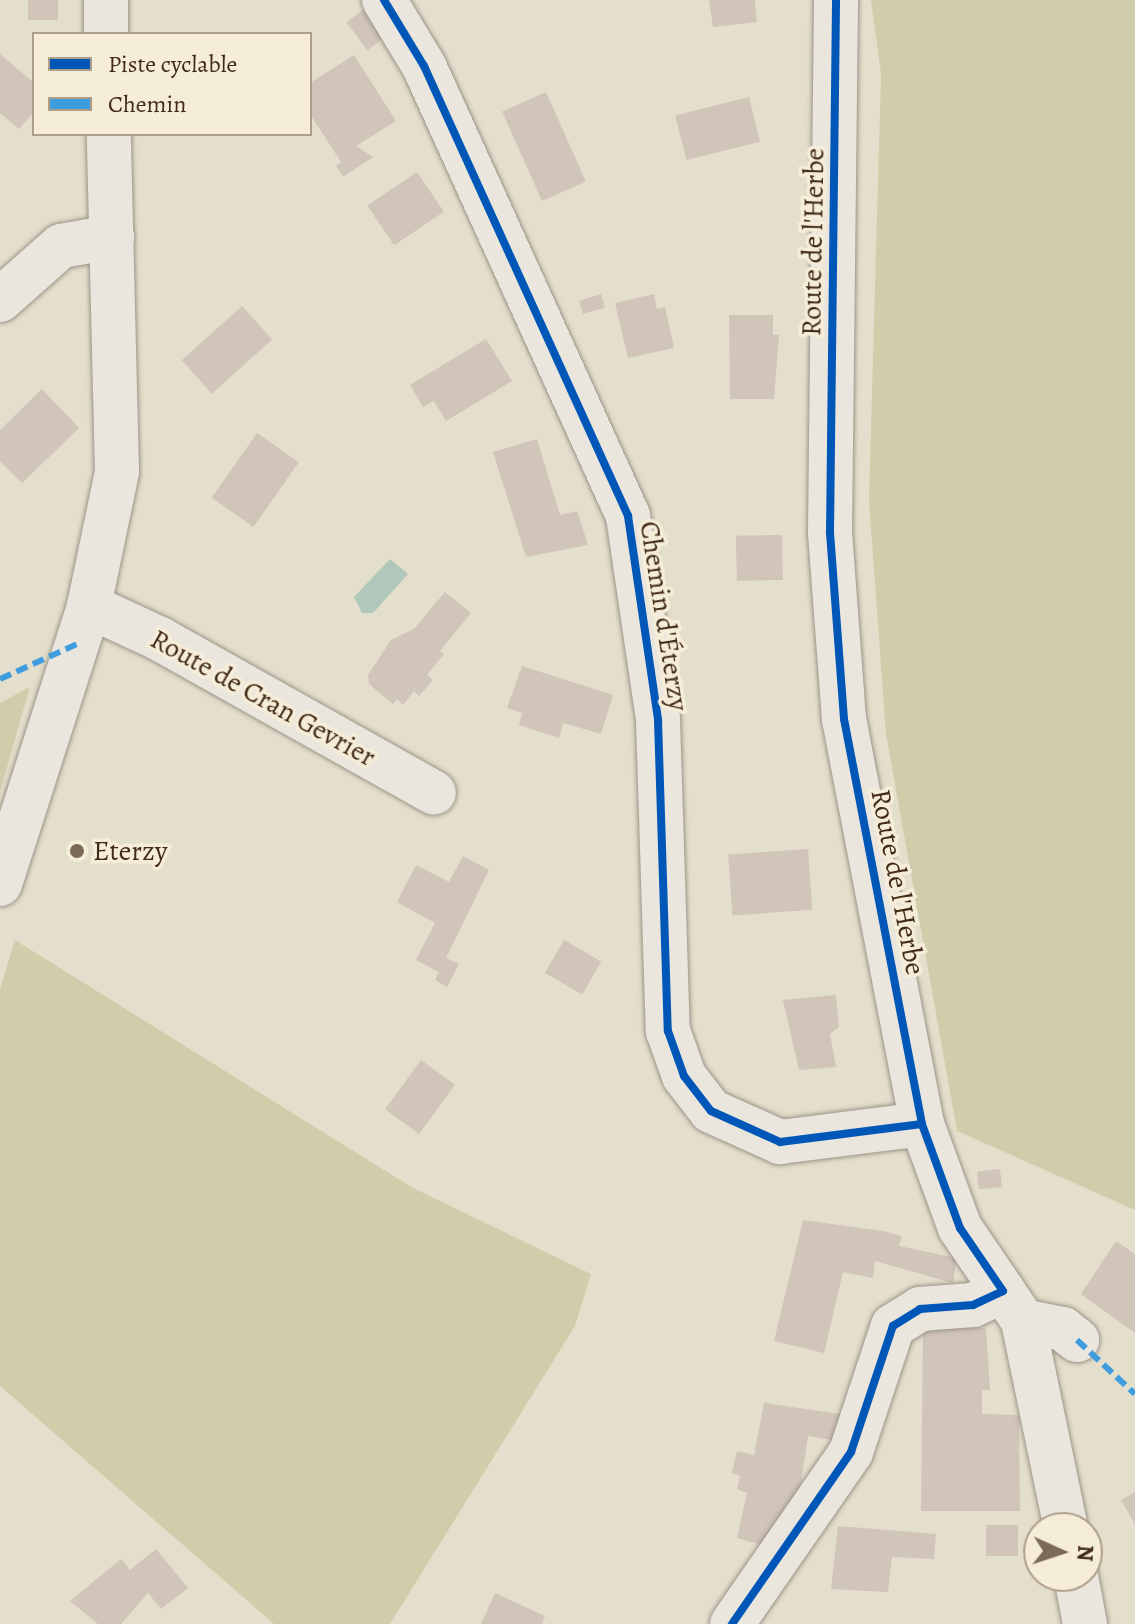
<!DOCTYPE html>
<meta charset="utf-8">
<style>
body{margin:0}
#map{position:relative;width:1135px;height:1624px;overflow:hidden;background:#e4decc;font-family:Alegreya,serif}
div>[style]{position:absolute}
.green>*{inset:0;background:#d0ceaa}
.water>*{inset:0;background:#b0c8b9}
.building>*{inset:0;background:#d1c4b8;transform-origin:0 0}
.roads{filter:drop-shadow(0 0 2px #9b9588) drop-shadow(0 0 2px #9b9588)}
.minor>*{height:44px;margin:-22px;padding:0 22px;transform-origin:22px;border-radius:22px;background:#eae6de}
.quiet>*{height:6px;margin-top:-3px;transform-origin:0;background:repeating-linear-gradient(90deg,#3f9cdf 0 12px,transparent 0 18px)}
.cycleway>*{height:8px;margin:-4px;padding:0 4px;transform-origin:4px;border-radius:4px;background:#0057b8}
.dots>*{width:22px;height:22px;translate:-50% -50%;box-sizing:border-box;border:4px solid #f5edd7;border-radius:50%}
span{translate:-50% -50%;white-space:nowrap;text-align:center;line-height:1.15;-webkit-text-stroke:7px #f5edd7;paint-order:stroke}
.street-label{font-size:28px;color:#432b19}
.poi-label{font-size:28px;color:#432b19}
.left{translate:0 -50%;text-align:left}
.legend{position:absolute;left:32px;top:32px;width:280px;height:104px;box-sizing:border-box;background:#f5edd7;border:2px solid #ae9f8b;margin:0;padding:10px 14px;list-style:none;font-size:24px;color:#432b19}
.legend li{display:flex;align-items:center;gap:16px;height:40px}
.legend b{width:40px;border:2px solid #ae9f8b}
.north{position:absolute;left:1023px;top:1512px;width:80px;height:80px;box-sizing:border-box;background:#f5edd7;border:2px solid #ae9f8b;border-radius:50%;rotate:93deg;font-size:22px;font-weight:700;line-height:32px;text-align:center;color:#432b19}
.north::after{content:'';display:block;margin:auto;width:28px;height:36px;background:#7b6a58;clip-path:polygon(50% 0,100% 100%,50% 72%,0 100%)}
</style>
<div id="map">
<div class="green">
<div style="clip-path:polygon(871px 0,1135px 0,1135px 1210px,957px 1131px,886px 734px,869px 501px,881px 74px)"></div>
<div style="clip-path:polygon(30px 687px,0 792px,0 703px)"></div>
<div style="clip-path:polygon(15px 940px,413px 1188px,591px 1274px,575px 1326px,390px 1624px,274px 1624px,0 1386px,0 989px)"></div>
</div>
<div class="water">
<div style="clip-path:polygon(390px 559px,408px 574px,373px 613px,362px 613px,354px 597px)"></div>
</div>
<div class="building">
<div style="left:28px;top:0;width:30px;height:20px"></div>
<div style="clip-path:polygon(709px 0,755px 0,757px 22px,713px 27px)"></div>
<div style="left:364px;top:9px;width:35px;height:22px;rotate:53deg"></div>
<div style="clip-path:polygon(0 54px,34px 83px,34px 112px,19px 129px,0 113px)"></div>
<div style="clip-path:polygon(354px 55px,396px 121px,356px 146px,373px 157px,343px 177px,336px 166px,341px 162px,310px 114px,310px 83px)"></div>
<div style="left:546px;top:92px;width:98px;height:48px;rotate:66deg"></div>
<div style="left:749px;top:97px;width:46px;height:76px;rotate:76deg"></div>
<div style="left:417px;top:172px;width:48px;height:60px;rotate:56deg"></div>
<div style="left:601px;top:294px;width:14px;height:23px;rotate:73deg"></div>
<div style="clip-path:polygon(654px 294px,657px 309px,665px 307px,674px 348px,628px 358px,615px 303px)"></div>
<div style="left:242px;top:306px;width:45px;height:81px;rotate:48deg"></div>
<div style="clip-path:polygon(729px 315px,773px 315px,773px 335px,779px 335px,774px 399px,730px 399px)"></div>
<div style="clip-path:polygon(486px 339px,512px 381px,446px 421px,434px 401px,423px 407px,410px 385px)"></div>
<div style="clip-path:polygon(42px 389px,79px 428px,22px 483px,0 461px,0 430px)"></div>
<div style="left:257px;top:433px;width:51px;height:79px;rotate:35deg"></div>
<div style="clip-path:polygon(537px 439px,560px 515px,577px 511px,588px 545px,526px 557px,493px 452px)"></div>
<div style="left:782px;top:535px;width:45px;height:46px;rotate:89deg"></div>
<div style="clip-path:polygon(445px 592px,471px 613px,440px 651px,444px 654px,427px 675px,433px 680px,419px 696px,414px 691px,403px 705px,397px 699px,393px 704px,369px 684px,368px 675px,391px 640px,414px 629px)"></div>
<div style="clip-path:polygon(522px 666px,613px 695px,601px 734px,563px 723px,559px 738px,519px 725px,522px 713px,507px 708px)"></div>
<div style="left:75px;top:840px;width:11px;height:19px;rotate:27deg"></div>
<div style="left:808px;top:849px;width:61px;height:80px;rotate:86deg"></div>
<div style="clip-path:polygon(463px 856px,489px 870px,446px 958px,459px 964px,447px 987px,435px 980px,439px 972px,416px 960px,435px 923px,397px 902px,416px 865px,449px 882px)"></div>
<div style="left:564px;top:940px;width:43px;height:38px;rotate:30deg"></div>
<div style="clip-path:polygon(836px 995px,839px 1027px,830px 1034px,836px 1067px,799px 1070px,783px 1000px)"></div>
<div style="left:421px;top:1060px;width:42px;height:61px;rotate:36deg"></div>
<div style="left:1000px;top:1169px;width:18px;height:23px;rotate:84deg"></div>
<div style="clip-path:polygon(803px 1220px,883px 1231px,902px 1236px,899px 1246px,957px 1258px,953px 1283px,875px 1261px,873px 1278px,843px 1272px,824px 1353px,774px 1341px)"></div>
<div style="clip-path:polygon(1116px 1241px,1135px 1254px,1135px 1333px,1081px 1294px)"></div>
<div style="clip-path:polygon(923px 1328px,986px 1328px,990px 1390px,982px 1390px,982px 1414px,1019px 1415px,1020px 1511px,921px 1511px)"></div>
<div style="clip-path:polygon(764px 1403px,840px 1414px,837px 1441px,808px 1436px,795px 1524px,776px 1549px,737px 1538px,747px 1493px,737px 1489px,740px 1476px,732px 1473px,737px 1451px,754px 1455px)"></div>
<div style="clip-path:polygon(1135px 1492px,1135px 1524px,1121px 1500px)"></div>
<div style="left:986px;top:1525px;width:32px;height:31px"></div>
<div style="clip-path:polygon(838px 1526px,936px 1534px,934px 1559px,892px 1557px,888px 1592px,831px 1589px)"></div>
<div style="clip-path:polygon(156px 1549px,188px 1588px,161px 1609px,148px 1593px,121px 1624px,98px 1624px,70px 1601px,121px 1559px,130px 1570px)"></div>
<div style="clip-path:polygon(495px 1593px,545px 1616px,542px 1624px,481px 1624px)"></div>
</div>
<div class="roads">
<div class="minor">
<div style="left:106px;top:0;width:34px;rotate:90deg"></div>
<div style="left:384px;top:0;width:77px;rotate:58.8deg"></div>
<div style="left:424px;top:66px;width:494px;rotate:65.6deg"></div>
<div style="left:628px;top:516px;width:206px;rotate:81.6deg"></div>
<div style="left:658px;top:720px;width:311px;rotate:88.2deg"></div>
<div style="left:668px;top:1031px;width:48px;rotate:70.4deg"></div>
<div style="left:684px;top:1076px;width:44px;rotate:52.4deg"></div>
<div style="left:711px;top:1111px;width:76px;rotate:24.2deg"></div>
<div style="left:780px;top:1142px;width:143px;rotate:-7.2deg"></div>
<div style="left:0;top:300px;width:81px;rotate:-41.5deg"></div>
<div style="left:61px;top:246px;width:52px;rotate:-10deg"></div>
<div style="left:89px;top:606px;width:78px;rotate:24.9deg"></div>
<div style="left:160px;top:639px;width:314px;rotate:29.3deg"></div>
<div style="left:0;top:884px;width:292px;rotate:-72.2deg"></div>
<div style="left:89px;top:606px;width:137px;rotate:-78.2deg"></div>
<div style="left:117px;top:472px;width:338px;rotate:-91.4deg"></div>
<div style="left:1003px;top:1291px;width:36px;rotate:56deg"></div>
<div style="left:1023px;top:1321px;width:211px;rotate:78.3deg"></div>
<div style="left:1023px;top:1321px;width:41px;rotate:11.3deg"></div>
<div style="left:1063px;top:1329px;width:18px;rotate:38deg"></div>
<div style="left:1076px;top:1576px;width:49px;rotate:79.4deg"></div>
<div style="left:732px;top:1624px;width:209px;rotate:-55.3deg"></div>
<div style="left:851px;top:1452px;width:133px;rotate:-71.6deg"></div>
<div style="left:893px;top:1326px;width:32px;rotate:-32deg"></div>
<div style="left:920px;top:1309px;width:53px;rotate:-4.3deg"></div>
<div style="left:973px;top:1305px;width:33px;rotate:-25deg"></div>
<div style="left:1003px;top:1291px;width:76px;rotate:-124.3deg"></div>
<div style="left:960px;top:1228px;width:111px;rotate:-110.1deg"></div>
<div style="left:922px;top:1124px;width:412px;rotate:-100.9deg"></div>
<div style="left:844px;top:719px;width:188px;rotate:-94.3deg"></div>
<div style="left:830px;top:532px;width:532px;rotate:-89.35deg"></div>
</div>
</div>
<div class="quiet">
<div style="left:0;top:679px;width:85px;rotate:-24.4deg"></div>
<div style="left:1077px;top:1340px;width:79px;rotate:43deg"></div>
</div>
<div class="cycleway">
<div style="left:384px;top:0;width:77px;rotate:58.8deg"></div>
<div style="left:424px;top:66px;width:494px;rotate:65.6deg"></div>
<div style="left:628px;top:516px;width:206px;rotate:81.6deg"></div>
<div style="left:658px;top:720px;width:311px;rotate:88.2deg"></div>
<div style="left:668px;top:1031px;width:48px;rotate:70.4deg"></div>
<div style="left:684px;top:1076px;width:44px;rotate:52.4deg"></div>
<div style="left:711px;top:1111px;width:76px;rotate:24.2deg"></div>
<div style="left:780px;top:1142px;width:143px;rotate:-7.2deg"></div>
<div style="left:732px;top:1624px;width:209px;rotate:-55.3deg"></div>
<div style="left:851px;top:1452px;width:133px;rotate:-71.6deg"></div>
<div style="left:893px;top:1326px;width:32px;rotate:-32deg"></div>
<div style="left:920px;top:1309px;width:53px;rotate:-4.3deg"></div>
<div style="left:973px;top:1305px;width:33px;rotate:-25deg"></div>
<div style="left:1003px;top:1291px;width:76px;rotate:-124.3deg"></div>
<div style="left:960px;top:1228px;width:111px;rotate:-110.1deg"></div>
<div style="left:922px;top:1124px;width:412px;rotate:-100.9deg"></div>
<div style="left:844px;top:719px;width:188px;rotate:-94.3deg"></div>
<div style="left:830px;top:532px;width:532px;rotate:-89.35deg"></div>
</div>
<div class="dots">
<div style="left:77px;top:851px;background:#7b6a58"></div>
</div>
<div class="street-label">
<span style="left:813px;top:242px;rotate:-89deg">Route de l'Herbe</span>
<span style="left:664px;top:616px;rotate:81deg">Chemin d'Éterzy</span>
<span style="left:263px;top:698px;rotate:29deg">Route de Cran Gevrier</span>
<span style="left:898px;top:882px;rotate:79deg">Route de l'Herbe</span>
</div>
<div class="poi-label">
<span class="left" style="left:93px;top:851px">Eterzy</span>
</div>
<ul class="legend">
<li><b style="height:10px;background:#0057b8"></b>Piste cyclable</li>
<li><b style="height:10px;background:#3f9cdf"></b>Chemin</li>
</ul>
<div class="north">N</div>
</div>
